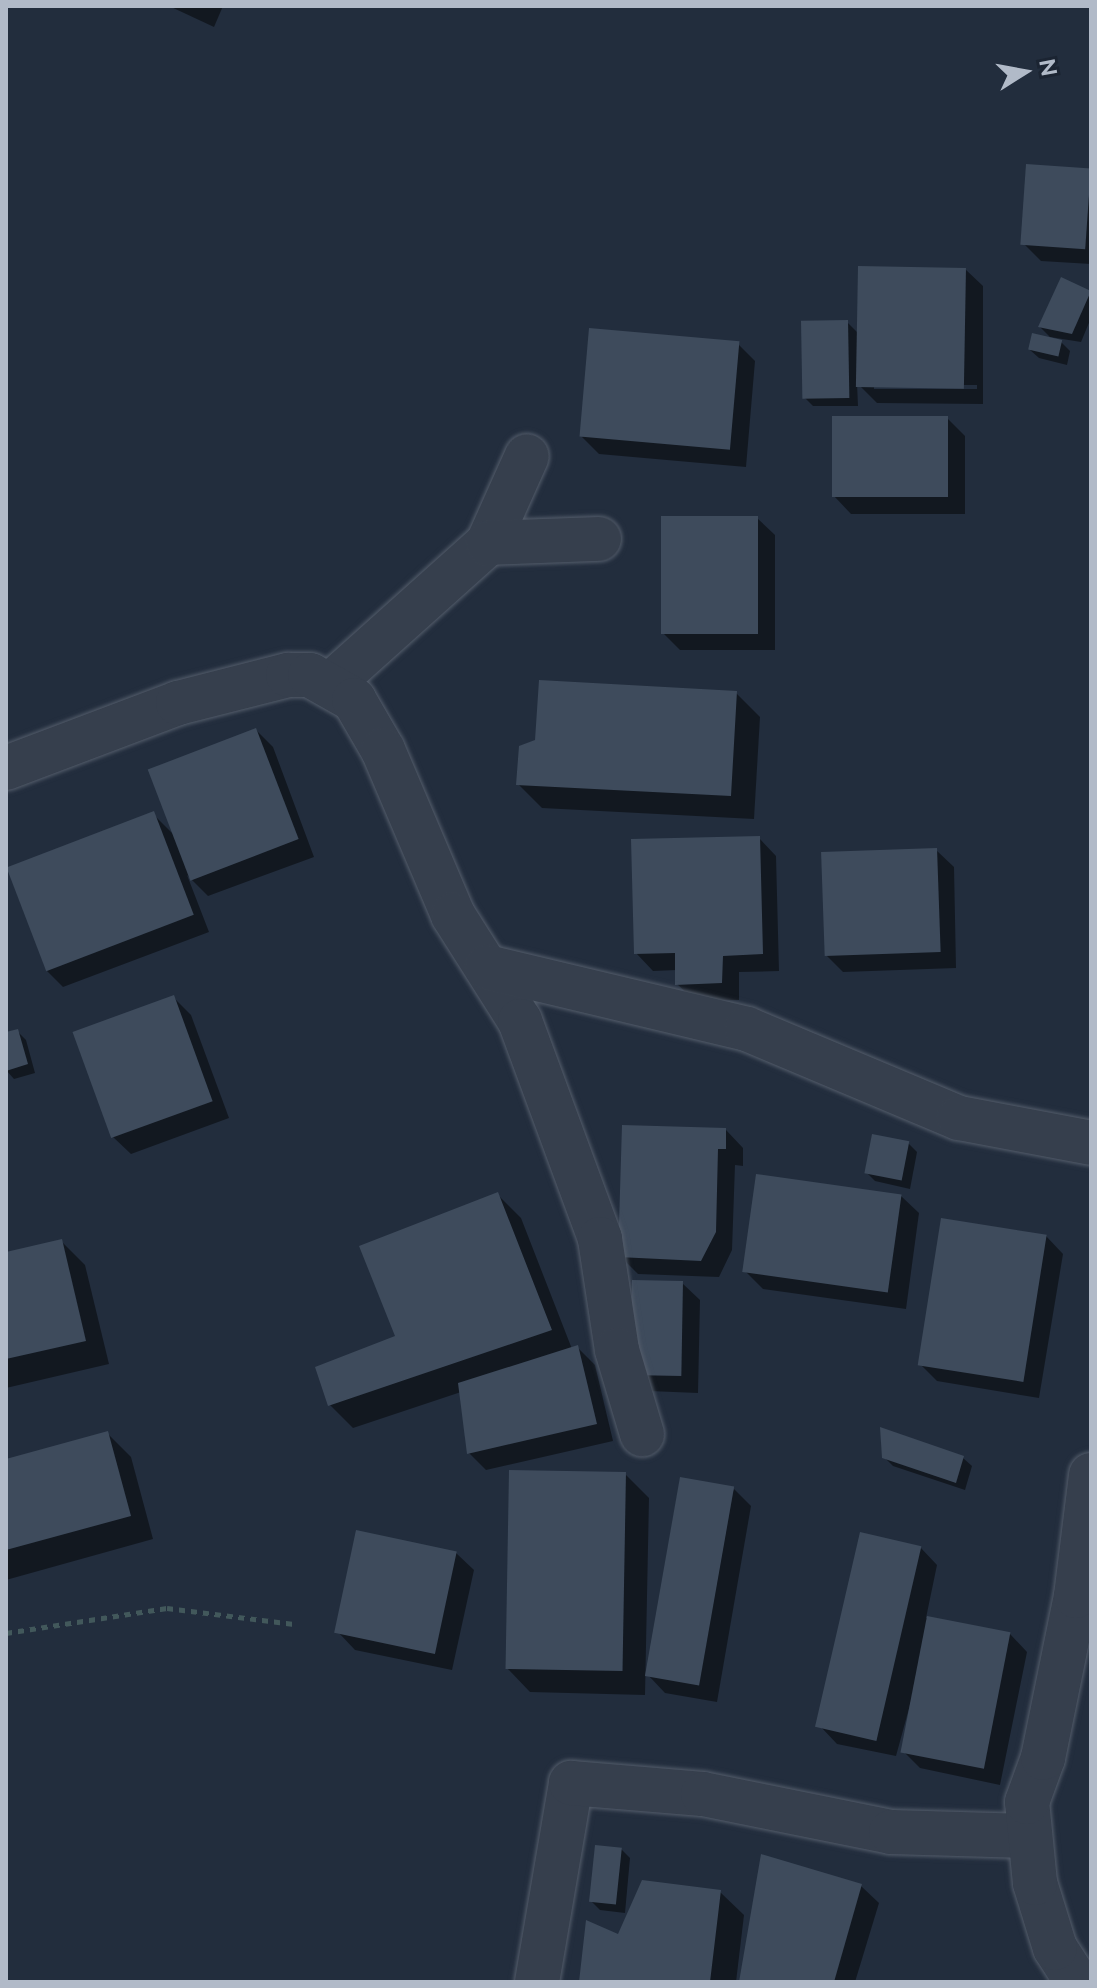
<!DOCTYPE html>
<style>
body{margin:0}
#map{position:relative;width:1097px;height:1988px;overflow:hidden;background:#222d3d;font-family:Raleway,sans-serif}
div>[style]{position:absolute}
.shadow>*{inset:0;background:#0007}
.building>*{inset:0;background:#3e4b5c;transform-origin:0 0}
.path>*{height:5px;margin-top:-2.5px;transform-origin:0;background:repeating-linear-gradient(90deg,#42585b 0 6px,transparent 0 12px)}
.roads{filter:drop-shadow(0 0 2px #545d6b) drop-shadow(0 0 2px #545d6b)}
.minor>*{height:44px;margin:-22px;padding:0 22px;transform-origin:22px;border-radius:22px;background:#363f4d}
span{translate:-50% -50%;white-space:nowrap;text-align:center;line-height:1.15;-webkit-text-stroke:8px #1b2432;paint-order:stroke}
.frame{position:absolute;inset:0;border:8px solid #b1bac8;pointer-events:none}
.north{position:absolute;left:985px;top:32px;width:80px;height:80px;-webkit-text-stroke:6px #1b2432;paint-order:stroke;rotate:79deg;font-size:22px;font-weight:700;line-height:32px;text-align:center;color:#b1bac8}
.north::after{content:'';display:block;margin:auto;width:28px;height:36px;background:#b1bac8;clip-path:polygon(50% 0,100% 100%,50% 72%,0 100%)}
</style>
<div id="map">
<div class="shadow">
<div style="clip-path:polygon(169px 6px,223px 6px,214px 27px)"></div>
<div style="clip-path:polygon(1091px 170px,1091px 264px,1041px 261px,1024px 244px)"></div>
<div style="clip-path:polygon(evenodd,965px 269px,983px 286px,983px 404px,877px 403px,857px 383px,858px 406px,813px 406px,805px 398px,847px 322px,860px 335px,965px 269px,874px 385px,977px 385px,977px 389px,874px 389px,874px 385px)"></div>
<div style="clip-path:polygon(1091px 294px,1091px 318px,1081px 342px,1050px 337px,1040px 327px)"></div>
<div style="clip-path:polygon(1061px 342px,1070px 351px,1067px 365px,1039px 358px,1030px 350px)"></div>
<div style="clip-path:polygon(738px 344px,755px 361px,746px 467px,599px 454px,582px 437px)"></div>
<div style="clip-path:polygon(947px 418px,965px 436px,965px 514px,851px 514px,834px 496px)"></div>
<div style="clip-path:polygon(757px 518px,775px 535px,775px 650px,680px 650px,663px 633px)"></div>
<div style="clip-path:polygon(736px 693px,760px 717px,754px 819px,542px 808px,518px 784px)"></div>
<div style="clip-path:polygon(256px 730px,273px 747px,314px 857px,208px 896px,187px 875px,209px 932px,63px 987px,46px 970px,153px 814px,174px 835px)"></div>
<div style="clip-path:polygon(759px 838px,776px 856px,779px 971px,739px 972px,739px 1000px,695px 1001px,677px 984px,677px 970px,653px 971px,636px 953px)"></div>
<div style="clip-path:polygon(936px 850px,954px 867px,956px 968px,843px 972px,826px 955px)"></div>
<div style="clip-path:polygon(174px 998px,191px 1015px,229px 1118px,131px 1154px,113px 1137px)"></div>
<div style="clip-path:polygon(17px 1031px,26px 1040px,35px 1073px,14px 1079px,6px 1070px,6px 1034px)"></div>
<div style="clip-path:polygon(726px 1130px,743px 1148px,743px 1166px,735px 1165px,732px 1250px,719px 1277px,638px 1274px,620px 1256px)"></div>
<div style="clip-path:polygon(908px 1143px,917px 1152px,910px 1189px,875px 1181px,866px 1172px)"></div>
<div style="clip-path:polygon(497px 1194px,521px 1218px,572px 1349px,577px 1347px,595px 1365px,613px 1441px,486px 1470px,469px 1453px,461px 1392px,353px 1428px,330px 1405px,397px 1337px)"></div>
<div style="clip-path:polygon(901px 1196px,919px 1213px,906px 1309px,763px 1289px,746px 1272px)"></div>
<div style="clip-path:polygon(1046px 1236px,1063px 1254px,1039px 1398px,937px 1381px,920px 1364px)"></div>
<div style="clip-path:polygon(61px 1241px,85px 1265px,109px 1364px,6px 1388px,6px 1254px)"></div>
<div style="clip-path:polygon(682px 1283px,700px 1300px,698px 1393px,649px 1391px,632px 1374px)"></div>
<div style="clip-path:polygon(107px 1433px,131px 1457px,153px 1539px,6px 1580px,6px 1461px)"></div>
<div style="clip-path:polygon(884px 1457px,963px 1458px,972px 1466px,965px 1490px,893px 1466px)"></div>
<div style="clip-path:polygon(625px 1474px,649px 1498px,645px 1695px,530px 1692px,507px 1668px)"></div>
<div style="clip-path:polygon(734px 1489px,751px 1506px,717px 1702px,665px 1693px,648px 1675px)"></div>
<div style="clip-path:polygon(920px 1547px,937px 1565px,926px 1618px,1010px 1634px,1027px 1652px,1000px 1785px,920px 1768px,903px 1751px,914px 1690px,896px 1756px,837px 1744px,820px 1726px)"></div>
<div style="clip-path:polygon(456px 1553px,474px 1570px,452px 1670px,355px 1650px,338px 1632px)"></div>
<div style="clip-path:polygon(621px 1849px,630px 1858px,625px 1913px,600px 1910px,591px 1901px)"></div>
<div style="clip-path:polygon(861px 1886px,879px 1903px,855px 1982px,741px 1982px)"></div>
<div style="clip-path:polygon(720px 1892px,744px 1915px,736px 1982px,581px 1982px,619px 1937px)"></div>
</div>
<div class="building">
<div style="left:1026px;top:164px;width:65px;height:81px;rotate:4deg"></div>
<div style="left:858px;top:266px;width:108px;height:121px;rotate:1deg"></div>
<div style="clip-path:polygon(1061px 277px,1091px 291px,1072px 334px,1038px 327px)"></div>
<div style="left:848px;top:320px;width:78px;height:47px;rotate:89deg"></div>
<div style="left:589px;top:328px;width:151px;height:109px;rotate:5deg"></div>
<div style="left:1032px;top:333px;width:31px;height:17px;rotate:13deg"></div>
<div style="left:832px;top:416px;width:116px;height:81px"></div>
<div style="left:661px;top:516px;width:97px;height:118px"></div>
<div style="clip-path:polygon(539px 680px,737px 691px,731px 796px,516px 785px,519px 746px,535px 740px)"></div>
<div style="left:256px;top:728px;width:119px;height:116px;rotate:69deg"></div>
<div style="left:154px;top:811px;width:111px;height:158px;rotate:69deg"></div>
<div style="clip-path:polygon(760px 836px,763px 954px,723px 956px,722px 983px,675px 985px,675px 953px,634px 954px,631px 839px)"></div>
<div style="left:937px;top:848px;width:104px;height:116px;rotate:88deg"></div>
<div style="left:174px;top:995px;width:113px;height:108px;rotate:70deg"></div>
<div style="clip-path:polygon(18px 1029px,28px 1064px,6px 1071px,6px 1032px)"></div>
<div style="clip-path:polygon(622px 1125px,726px 1128px,726px 1149px,718px 1149px,716px 1232px,701px 1261px,618px 1257px)"></div>
<div style="left:872px;top:1134px;width:38px;height:40px;rotate:11deg"></div>
<div style="left:756px;top:1174px;width:147px;height:99px;rotate:8deg"></div>
<div style="clip-path:polygon(498px 1192px,552px 1330px,328px 1406px,315px 1367px,395px 1336px,359px 1246px)"></div>
<div style="left:941px;top:1218px;width:107px;height:149px;rotate:9deg"></div>
<div style="clip-path:polygon(62px 1239px,86px 1341px,6px 1359px,6px 1252px)"></div>
<div style="left:632px;top:1280px;width:51px;height:95px;rotate:1deg"></div>
<div style="clip-path:polygon(578px 1345px,597px 1424px,467px 1454px,458px 1383px)"></div>
<div style="clip-path:polygon(880px 1427px,964px 1456px,956px 1483px,882px 1458px)"></div>
<div style="clip-path:polygon(108px 1431px,131px 1516px,6px 1550px,6px 1459px)"></div>
<div style="left:509px;top:1470px;width:117px;height:199px;rotate:1deg"></div>
<div style="left:680px;top:1477px;width:55px;height:202px;rotate:10deg"></div>
<div style="left:356px;top:1530px;width:103px;height:105px;rotate:12deg"></div>
<div style="left:860px;top:1532px;width:63px;height:200px;rotate:13deg"></div>
<div style="left:927px;top:1616px;width:85px;height:139px;rotate:11deg"></div>
<div style="left:595px;top:1845px;width:27px;height:57px;rotate:6deg"></div>
<div style="clip-path:polygon(761px 1854px,862px 1884px,834px 1982px,739px 1982px)"></div>
<div style="clip-path:polygon(642px 1880px,721px 1890px,710px 1982px,579px 1982px,586px 1920px,618px 1934px)"></div>
</div>
<div class="path">
<div style="left:6px;top:1633px;width:163px;rotate:-8.8deg"></div>
<div style="left:167px;top:1608px;width:128px;rotate:7.2deg"></div>
</div>
<div class="roads">
<div class="minor">
<div style="left:488px;top:543px;width:95px;rotate:-65.9deg"></div>
<div style="left:330px;top:685px;width:212px;rotate:-41.9deg"></div>
<div style="left:488px;top:543px;width:111px;rotate:-2.1deg"></div>
<div style="left:6px;top:768px;width:184px;rotate:-20.7deg"></div>
<div style="left:178px;top:703px;width:114px;rotate:-14.3deg"></div>
<div style="left:288px;top:675px;width:22px"></div>
<div style="left:310px;top:675px;width:51px;rotate:29.6deg"></div>
<div style="left:354px;top:700px;width:58px;rotate:59.9deg"></div>
<div style="left:383px;top:750px;width:179px;rotate:67deg"></div>
<div style="left:453px;top:915px;width:125px;rotate:57.7deg"></div>
<div style="left:520px;top:1021px;width:232px;rotate:69.8deg"></div>
<div style="left:600px;top:1239px;width:112px;rotate:81.3deg"></div>
<div style="left:617px;top:1350px;width:88px;rotate:73.4deg"></div>
<div style="left:487px;top:967px;width:267px;rotate:13.4deg"></div>
<div style="left:747px;top:1029px;width:230px;rotate:22.8deg"></div>
<div style="left:959px;top:1118px;width:134px;rotate:10.7deg"></div>
<div style="left:537px;top:1982px;width:202px;rotate:-80.3deg"></div>
<div style="left:571px;top:1783px;width:132px;rotate:4.8deg"></div>
<div style="left:703px;top:1794px;width:192px;rotate:11.4deg"></div>
<div style="left:891px;top:1832px;width:136px;rotate:1.7deg"></div>
<div style="left:1077px;top:1982px;width:40px;rotate:-122.9deg"></div>
<div style="left:1055px;top:1948px;width:68px;rotate:-107.1deg"></div>
<div style="left:1035px;top:1883px;width:81px;rotate:-95.6deg"></div>
<div style="left:1027px;top:1802px;width:47px;rotate:-70deg"></div>
<div style="left:1043px;top:1758px;width:165px;rotate:-78.5deg"></div>
<div style="left:1076px;top:1596px;width:122px;rotate:-82.9deg"></div>
</div>
</div>
<div class="frame"></div>
<div class="north">N</div>
</div>
